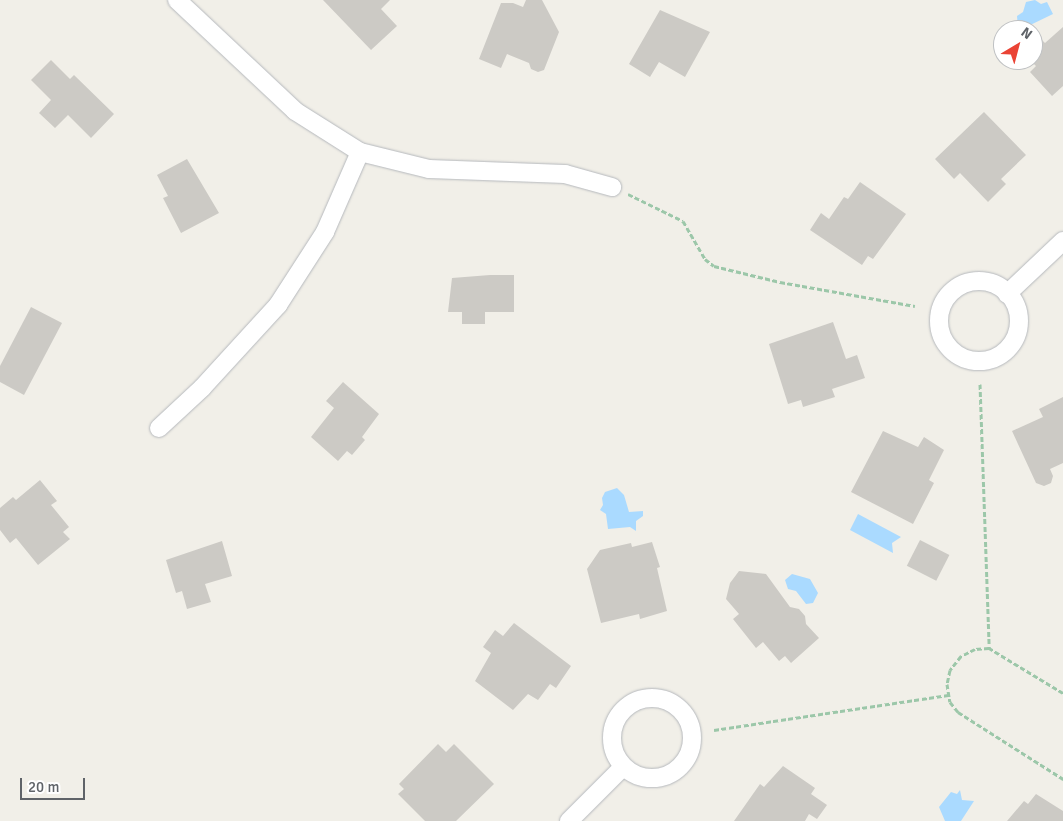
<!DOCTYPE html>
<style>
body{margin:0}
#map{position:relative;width:1063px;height:821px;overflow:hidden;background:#f1efe8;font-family:Signika,sans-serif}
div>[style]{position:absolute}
.water>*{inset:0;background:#aadaff}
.building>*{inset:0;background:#cccac5;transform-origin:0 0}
.path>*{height:3px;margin-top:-1.5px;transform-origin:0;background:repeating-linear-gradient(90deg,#9cc7a9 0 5px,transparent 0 7.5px)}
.roads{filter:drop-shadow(0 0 1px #b5b8bc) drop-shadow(0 0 1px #b5b8bc)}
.street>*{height:18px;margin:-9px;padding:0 9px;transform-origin:9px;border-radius:9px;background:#fff}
.street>.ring{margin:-9px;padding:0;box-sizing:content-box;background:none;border:18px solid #fff;border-radius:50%}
span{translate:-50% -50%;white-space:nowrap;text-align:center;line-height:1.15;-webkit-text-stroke:4px #fff;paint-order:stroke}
.north{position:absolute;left:993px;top:20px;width:50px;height:50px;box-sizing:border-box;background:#fff;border:1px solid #bfc1c3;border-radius:50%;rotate:37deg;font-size:14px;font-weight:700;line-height:20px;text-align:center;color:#5f6368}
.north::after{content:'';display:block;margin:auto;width:18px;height:22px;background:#ea4335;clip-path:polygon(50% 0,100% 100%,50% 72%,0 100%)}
.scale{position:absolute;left:20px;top:778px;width:65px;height:22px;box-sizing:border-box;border:2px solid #5f6368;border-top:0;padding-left:6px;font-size:15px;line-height:18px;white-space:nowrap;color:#5f6368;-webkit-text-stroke:4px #fff;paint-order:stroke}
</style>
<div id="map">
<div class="water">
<div style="clip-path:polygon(1035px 0,1041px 4px,1047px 2px,1053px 14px,1022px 29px,1018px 28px,1017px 16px,1023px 12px,1026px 2px)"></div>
<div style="clip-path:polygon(617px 488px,624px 495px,629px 512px,643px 511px,643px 516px,636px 521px,636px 531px,630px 527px,608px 529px,606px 514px,600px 510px,603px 505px,602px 498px,605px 492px)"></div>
<div style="clip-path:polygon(858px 514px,901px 537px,892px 543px,893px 553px,850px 530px)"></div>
<div style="clip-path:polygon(792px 574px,810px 579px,818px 593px,813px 603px,806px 604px,796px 591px,788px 589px,785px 580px)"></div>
<div style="clip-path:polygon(960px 790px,962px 800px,974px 801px,961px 821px,945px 821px,939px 807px,951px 792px,957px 794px)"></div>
</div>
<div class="building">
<div style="clip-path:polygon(323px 0,390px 0,381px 9px,397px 26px,371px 50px)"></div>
<div style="clip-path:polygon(526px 0,542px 0,559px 32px,544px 70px,538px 72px,531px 69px,529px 63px,507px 54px,501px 68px,479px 59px,501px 3px,513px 3px,523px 7px)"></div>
<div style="clip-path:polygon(660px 10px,710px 32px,685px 77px,659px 62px,650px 77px,629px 64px)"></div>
<div style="clip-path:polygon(1063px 27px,1063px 86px,1052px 96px,1030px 72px,1036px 66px,1030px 60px,1033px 60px,1033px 31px,1045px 43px)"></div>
<div style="clip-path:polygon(51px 60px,70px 79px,74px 75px,114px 114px,91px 138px,68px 115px,55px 128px,39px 113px,51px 100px,31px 80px)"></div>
<div style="clip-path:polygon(984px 112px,1026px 155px,1001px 179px,1006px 184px,988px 202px,960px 173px,954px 179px,935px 159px)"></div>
<div style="clip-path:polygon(187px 159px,219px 213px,181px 233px,163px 198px,168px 196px,157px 175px)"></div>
<div style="clip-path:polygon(860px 182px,906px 214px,873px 259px,868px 256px,862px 265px,810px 230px,821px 213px,829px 219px,844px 197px,848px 199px)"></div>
<div style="clip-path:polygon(490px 275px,514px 275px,514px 312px,485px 312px,485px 324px,462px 324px,462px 312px,448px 312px,452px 278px)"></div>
<div style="clip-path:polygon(31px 307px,62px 323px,24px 395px,0 382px,0 366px)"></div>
<div style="clip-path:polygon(833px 322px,846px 359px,857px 355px,865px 378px,832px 389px,835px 397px,803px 407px,801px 400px,788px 404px,769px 344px)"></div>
<div style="clip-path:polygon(343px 382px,379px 414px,362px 437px,365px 440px,352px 455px,347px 451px,338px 461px,311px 437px,334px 408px,326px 401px)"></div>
<div style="clip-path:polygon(1063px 397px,1063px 463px,1050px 469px,1053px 476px,1051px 483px,1044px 486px,1036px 483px,1012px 431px,1043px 417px,1039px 409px)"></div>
<div style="clip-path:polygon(883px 431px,918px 447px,924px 437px,944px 450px,929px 480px,934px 483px,913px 524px,851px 492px)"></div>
<div style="clip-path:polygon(40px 480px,57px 501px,51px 505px,69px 527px,63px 532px,70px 539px,38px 565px,16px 538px,10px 543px,0 530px,0 508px,13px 497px,16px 500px)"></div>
<div style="left:920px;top:540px;width:33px;height:29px;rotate:27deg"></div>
<div style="clip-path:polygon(222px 541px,232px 576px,205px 584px,211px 602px,187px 609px,182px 591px,176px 593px,166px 560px)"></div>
<div style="clip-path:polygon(652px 542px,660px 567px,657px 568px,667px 611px,640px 619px,639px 614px,601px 623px,587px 569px,600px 550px,631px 543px,632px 547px)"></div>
<div style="clip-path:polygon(739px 571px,766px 574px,790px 607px,799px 609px,805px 616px,806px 624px,819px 638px,791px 663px,785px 656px,779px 661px,763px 642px,756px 648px,733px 619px,739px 614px,726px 599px,730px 583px)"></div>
<div style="clip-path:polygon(514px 623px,571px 666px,556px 688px,550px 684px,538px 700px,528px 694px,513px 710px,475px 681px,491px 653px,483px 647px,495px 630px,503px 636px)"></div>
<div style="clip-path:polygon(438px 744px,446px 752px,454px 744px,494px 784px,456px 821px,425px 821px,398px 794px,404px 789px,399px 784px)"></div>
<div style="clip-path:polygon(783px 766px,815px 788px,811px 794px,827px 805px,817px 819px,809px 814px,805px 821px,734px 821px,760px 784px,764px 787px)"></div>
<div style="clip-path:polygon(1036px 794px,1063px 811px,1063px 821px,1007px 821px,1024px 801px,1028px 804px)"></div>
</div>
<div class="path">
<div style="left:628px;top:194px;width:61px;rotate:26.1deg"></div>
<div style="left:683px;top:221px;width:44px;rotate:59.9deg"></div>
<div style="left:705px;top:259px;width:11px;rotate:38deg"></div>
<div style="left:714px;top:266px;width:68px;rotate:13.6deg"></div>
<div style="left:780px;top:282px;width:137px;rotate:10.1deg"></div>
<div style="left:980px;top:384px;width:264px;rotate:88deg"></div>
<div style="left:1063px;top:693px;width:87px;rotate:-148.7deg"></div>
<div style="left:989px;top:648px;width:14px;rotate:176deg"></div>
<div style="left:975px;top:649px;width:16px;rotate:153deg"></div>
<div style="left:961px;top:656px;width:18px;rotate:128deg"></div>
<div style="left:950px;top:670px;width:14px;rotate:102deg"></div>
<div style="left:947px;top:684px;width:18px;rotate:81deg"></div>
<div style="left:950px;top:702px;width:13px;rotate:51deg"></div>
<div style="left:958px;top:712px;width:125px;rotate:32.5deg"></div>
<div style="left:714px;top:730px;width:237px;rotate:-8.5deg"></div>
</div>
<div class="roads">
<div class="street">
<div style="left:177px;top:0;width:162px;rotate:43.2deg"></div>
<div style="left:295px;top:111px;width:77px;rotate:32.2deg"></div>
<div style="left:360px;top:152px;width:71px;rotate:13.8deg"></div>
<div style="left:429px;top:169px;width:136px;rotate:2.1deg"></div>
<div style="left:565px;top:174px;width:49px;rotate:15.5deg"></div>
<div class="ring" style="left:939px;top:281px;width:62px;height:62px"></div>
<div style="left:1007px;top:294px;width:77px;rotate:-43.4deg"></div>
<div style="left:159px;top:428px;width:59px;rotate:-42.9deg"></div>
<div style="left:202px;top:388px;width:113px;rotate:-47.5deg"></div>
<div style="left:278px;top:305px;width:87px;rotate:-57.2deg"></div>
<div style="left:325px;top:232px;width:87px;rotate:-66.4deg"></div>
<div class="ring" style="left:612px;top:698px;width:62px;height:62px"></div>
<div style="left:569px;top:821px;width:76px;rotate:-45deg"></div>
</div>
</div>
<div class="north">N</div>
<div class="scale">20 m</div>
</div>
